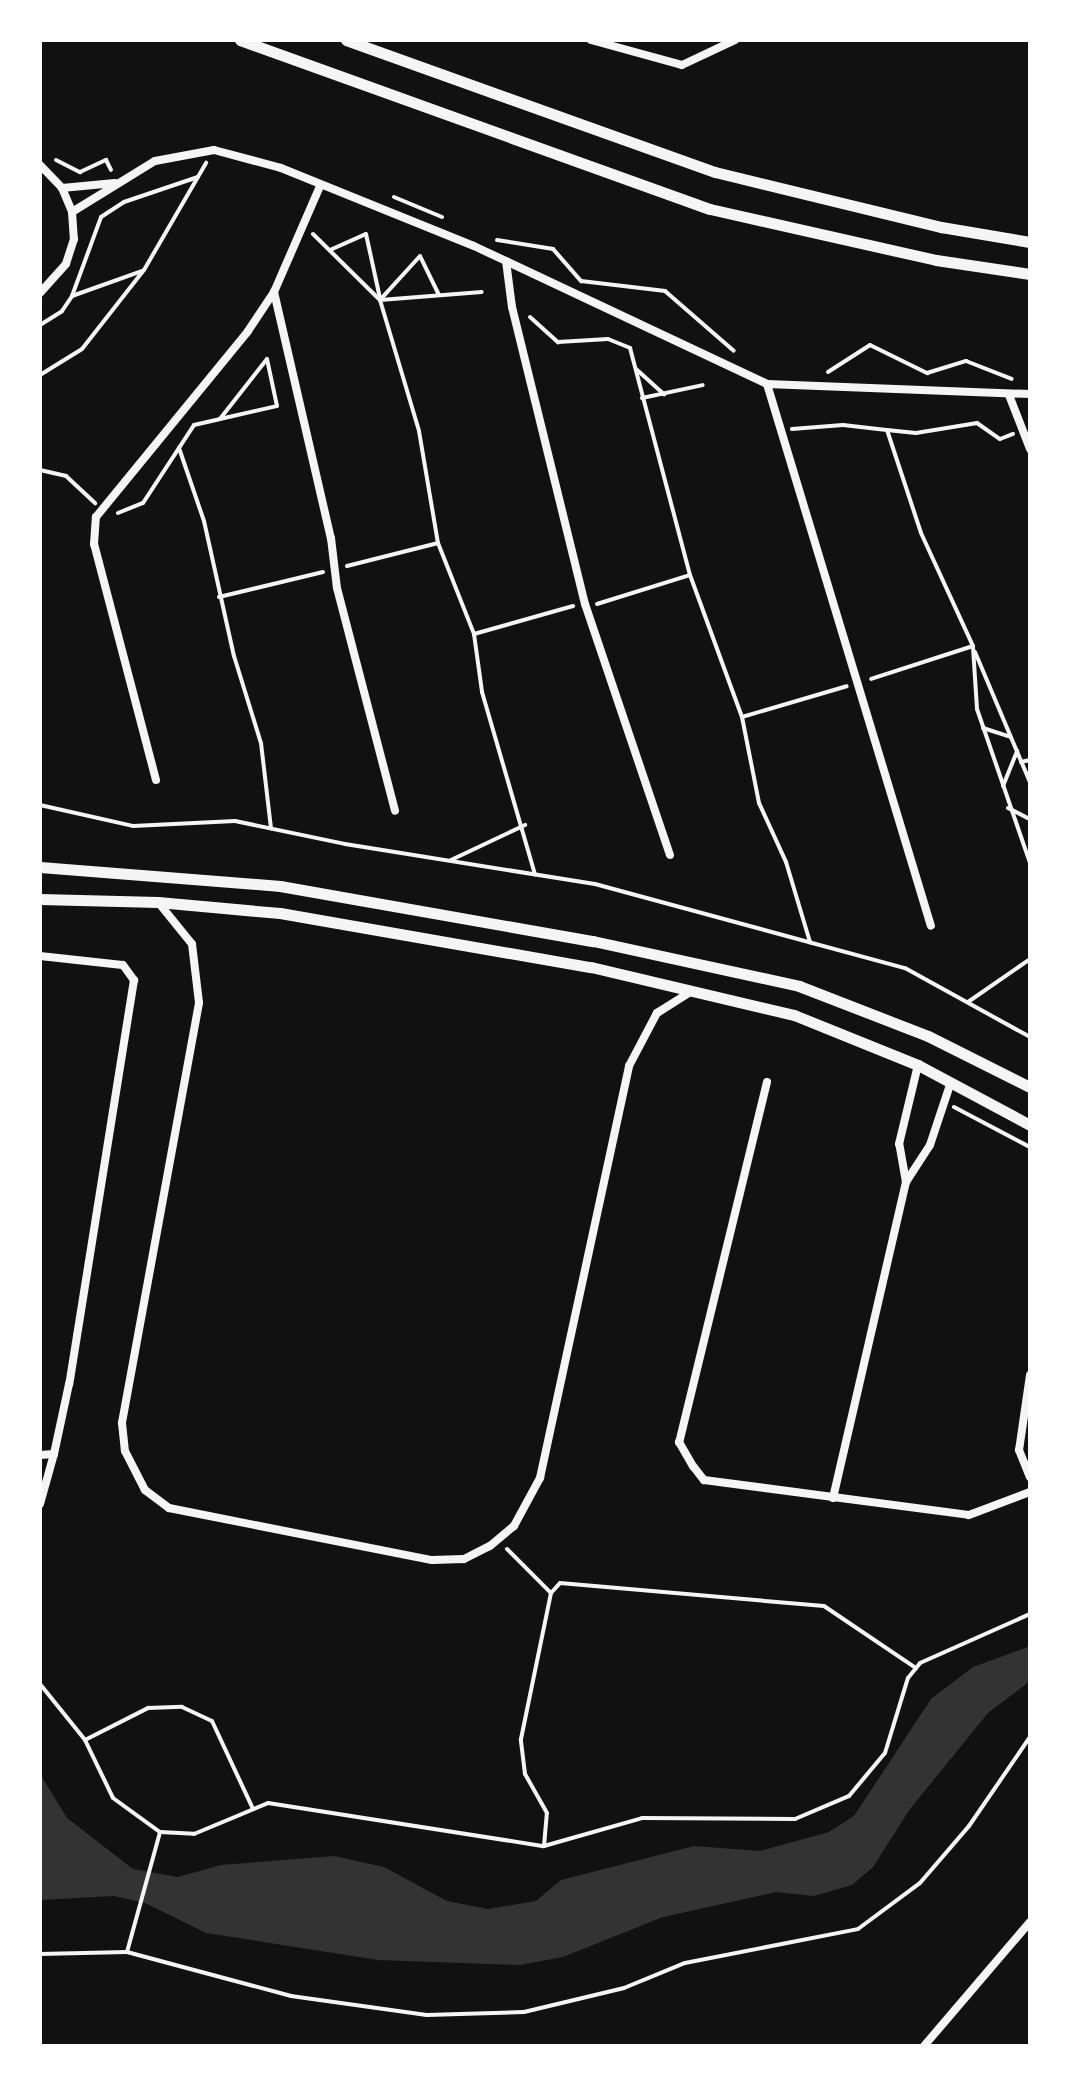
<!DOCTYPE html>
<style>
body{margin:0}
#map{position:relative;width:1070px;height:2086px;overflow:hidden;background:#111;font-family:"Nunito Sans",sans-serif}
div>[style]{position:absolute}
.water>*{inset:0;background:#333}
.path>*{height:4px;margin:-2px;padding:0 2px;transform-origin:2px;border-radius:2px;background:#f5f5f5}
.minor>*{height:8px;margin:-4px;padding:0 4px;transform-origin:4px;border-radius:4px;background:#f5f5f5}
.tertiary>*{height:11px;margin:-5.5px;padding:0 5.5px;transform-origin:5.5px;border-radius:5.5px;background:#f5f5f5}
span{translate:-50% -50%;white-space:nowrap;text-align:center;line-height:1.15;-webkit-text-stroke:6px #fff;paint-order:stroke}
.frame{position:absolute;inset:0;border:42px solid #fff;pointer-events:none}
</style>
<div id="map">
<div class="water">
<div style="clip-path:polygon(1030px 1646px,1030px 1681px,988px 1713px,910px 1809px,873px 1867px,852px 1885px,814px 1896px,776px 1892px,663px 1917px,563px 1957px,520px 1965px,378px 1960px,206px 1933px,145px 1903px,114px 1896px,40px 1900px,40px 1774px,67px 1818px,133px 1869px,178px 1877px,221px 1865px,334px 1856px,384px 1867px,447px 1901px,488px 1909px,536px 1901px,561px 1880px,694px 1846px,760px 1851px,829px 1832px,854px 1816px,931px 1699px,973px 1667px)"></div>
</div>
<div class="path">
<div style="left:56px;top:160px;width:27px;rotate:27deg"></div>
<div style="left:80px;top:172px;width:29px;rotate:-25deg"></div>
<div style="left:106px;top:160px;width:11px;rotate:63deg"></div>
<div style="left:394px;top:197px;width:52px;rotate:22.6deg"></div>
<div style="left:313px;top:234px;width:94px;rotate:44.6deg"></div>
<div style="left:380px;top:300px;width:137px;rotate:73.4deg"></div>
<div style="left:419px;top:431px;width:114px;rotate:80.4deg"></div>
<div style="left:438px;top:543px;width:98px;rotate:68.4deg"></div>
<div style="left:474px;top:634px;width:59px;rotate:82.1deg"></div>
<div style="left:482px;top:692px;width:190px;rotate:73.8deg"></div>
<div style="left:497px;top:240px;width:57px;rotate:9.1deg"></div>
<div style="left:553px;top:249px;width:43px;rotate:48.8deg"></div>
<div style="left:581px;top:281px;width:85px;rotate:6.8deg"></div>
<div style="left:665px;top:291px;width:91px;rotate:41deg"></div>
<div style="left:330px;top:250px;width:39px;rotate:-24deg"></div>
<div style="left:366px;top:234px;width:66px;rotate:77.7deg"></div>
<div style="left:439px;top:295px;width:43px;rotate:-116deg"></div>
<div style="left:420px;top:256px;width:59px;rotate:132.3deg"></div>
<div style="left:380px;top:300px;width:102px;rotate:-4.5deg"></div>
<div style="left:72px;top:296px;width:84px;rotate:-69.8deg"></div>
<div style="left:101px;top:217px;width:27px;rotate:-33deg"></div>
<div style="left:124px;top:202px;width:78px;rotate:-18.7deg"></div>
<div style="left:530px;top:317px;width:38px;rotate:42deg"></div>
<div style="left:558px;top:342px;width:50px;rotate:-3.4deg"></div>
<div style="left:608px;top:339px;width:24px;rotate:22deg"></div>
<div style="left:630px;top:348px;width:235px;rotate:75.2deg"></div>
<div style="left:690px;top:575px;width:151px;rotate:69.9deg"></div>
<div style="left:742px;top:717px;width:88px;rotate:78.8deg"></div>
<div style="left:759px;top:803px;width:65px;rotate:65.4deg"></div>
<div style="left:786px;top:862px;width:84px;rotate:73.3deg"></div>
<div style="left:40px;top:325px;width:26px;rotate:-32deg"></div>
<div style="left:62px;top:311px;width:18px;rotate:-56deg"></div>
<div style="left:72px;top:296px;width:74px;rotate:-19.7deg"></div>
<div style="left:636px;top:369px;width:38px;rotate:42deg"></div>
<div style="left:828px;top:372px;width:50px;rotate:-32.7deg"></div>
<div style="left:870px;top:345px;width:64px;rotate:26.2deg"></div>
<div style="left:927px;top:373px;width:41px;rotate:-17.1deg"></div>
<div style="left:966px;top:361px;width:49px;rotate:21.4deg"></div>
<div style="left:40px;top:375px;width:49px;rotate:-31.8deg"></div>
<div style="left:82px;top:349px;width:100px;rotate:-51.9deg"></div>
<div style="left:144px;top:270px;width:124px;rotate:-59.9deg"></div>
<div style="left:642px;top:398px;width:62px;rotate:-12deg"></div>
<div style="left:792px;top:429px;width:51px;rotate:-4.5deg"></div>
<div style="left:843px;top:425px;width:44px;rotate:6.5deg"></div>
<div style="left:887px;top:430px;width:108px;rotate:71.7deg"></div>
<div style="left:921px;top:533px;width:124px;rotate:65.3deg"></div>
<div style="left:973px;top:646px;width:107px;rotate:162.1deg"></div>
<div style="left:887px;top:430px;width:29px;rotate:6deg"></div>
<div style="left:916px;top:433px;width:62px;rotate:-9.3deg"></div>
<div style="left:977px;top:423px;width:28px;rotate:35deg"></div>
<div style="left:1000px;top:439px;width:14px;rotate:-21deg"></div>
<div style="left:179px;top:448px;width:77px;rotate:71.1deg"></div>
<div style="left:204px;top:521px;width:138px;rotate:77.5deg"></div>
<div style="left:234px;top:656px;width:91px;rotate:72.8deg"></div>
<div style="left:261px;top:743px;width:86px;rotate:83.3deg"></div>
<div style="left:40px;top:470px;width:27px;rotate:13deg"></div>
<div style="left:66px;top:476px;width:40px;rotate:43deg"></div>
<div style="left:118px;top:513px;width:27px;rotate:-22deg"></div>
<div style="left:143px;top:503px;width:93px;rotate:-56.8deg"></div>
<div style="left:194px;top:425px;width:27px;rotate:-13deg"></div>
<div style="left:220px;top:419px;width:58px;rotate:-12.8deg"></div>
<div style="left:277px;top:406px;width:48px;rotate:-102deg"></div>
<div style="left:267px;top:359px;width:76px;rotate:128.1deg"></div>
<div style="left:347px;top:566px;width:94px;rotate:-14.2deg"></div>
<div style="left:219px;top:597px;width:107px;rotate:-13.5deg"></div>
<div style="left:597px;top:604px;width:97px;rotate:-17.3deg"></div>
<div style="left:474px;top:634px;width:103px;rotate:-15.8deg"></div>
<div style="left:973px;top:647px;width:62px;rotate:86.3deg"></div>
<div style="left:977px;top:709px;width:163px;rotate:71deg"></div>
<div style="left:975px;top:652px;width:141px;rotate:67.1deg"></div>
<div style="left:742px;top:717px;width:109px;rotate:-16.4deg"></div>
<div style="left:983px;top:728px;width:29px;rotate:18deg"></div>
<div style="left:1021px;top:762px;width:9px;rotate:-13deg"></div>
<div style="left:1003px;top:786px;width:38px;rotate:-68deg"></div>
<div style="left:40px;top:805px;width:95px;rotate:12.7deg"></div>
<div style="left:133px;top:826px;width:102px;rotate:-2.8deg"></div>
<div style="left:235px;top:821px;width:112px;rotate:11.8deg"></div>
<div style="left:345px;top:844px;width:253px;rotate:9.1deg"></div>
<div style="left:595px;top:884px;width:321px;rotate:15.2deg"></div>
<div style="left:905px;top:968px;width:143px;rotate:28.9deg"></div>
<div style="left:1008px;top:808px;width:25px;rotate:27deg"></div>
<div style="left:451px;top:860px;width:82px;rotate:-25.3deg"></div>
<div style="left:968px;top:1002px;width:75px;rotate:-34.7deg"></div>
<div style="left:954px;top:1107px;width:86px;rotate:27.8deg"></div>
<div style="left:507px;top:1549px;width:62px;rotate:45deg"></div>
<div style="left:40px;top:1684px;width:72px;rotate:51.2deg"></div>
<div style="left:85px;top:1740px;width:64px;rotate:64.2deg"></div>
<div style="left:113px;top:1798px;width:58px;rotate:35.9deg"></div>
<div style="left:160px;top:1832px;width:34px;rotate:3deg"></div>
<div style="left:194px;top:1834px;width:80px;rotate:-22.7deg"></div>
<div style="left:268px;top:1803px;width:279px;rotate:8.9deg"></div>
<div style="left:544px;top:1846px;width:102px;rotate:-15.9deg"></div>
<div style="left:642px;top:1818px;width:153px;rotate:0.4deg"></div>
<div style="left:795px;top:1819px;width:59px;rotate:-23.1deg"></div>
<div style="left:849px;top:1796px;width:56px;rotate:-50.1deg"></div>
<div style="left:885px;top:1753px;width:78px;rotate:-73deg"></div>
<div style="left:908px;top:1678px;width:19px;rotate:-51deg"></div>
<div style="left:920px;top:1663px;width:120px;rotate:-24deg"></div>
<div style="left:85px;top:1740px;width:71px;rotate:-26.9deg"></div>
<div style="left:148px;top:1708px;width:34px;rotate:-2deg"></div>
<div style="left:182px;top:1707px;width:33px;rotate:25deg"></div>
<div style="left:212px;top:1721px;width:97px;rotate:65deg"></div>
<div style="left:544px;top:1846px;width:33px;rotate:-85deg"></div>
<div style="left:547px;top:1813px;width:45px;rotate:-119.4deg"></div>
<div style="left:525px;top:1774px;width:35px;rotate:-97deg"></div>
<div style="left:521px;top:1739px;width:149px;rotate:-78.4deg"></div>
<div style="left:551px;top:1593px;width:13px;rotate:-48deg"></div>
<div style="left:560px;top:1583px;width:265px;rotate:5deg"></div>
<div style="left:824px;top:1606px;width:111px;rotate:34deg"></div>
<div style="left:127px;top:1952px;width:124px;rotate:-74.6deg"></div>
<div style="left:40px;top:1954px;width:87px;rotate:-1.3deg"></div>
<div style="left:127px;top:1952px;width:170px;rotate:15deg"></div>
<div style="left:291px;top:1996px;width:137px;rotate:8deg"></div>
<div style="left:427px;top:2015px;width:97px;rotate:-1.8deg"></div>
<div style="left:524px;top:2012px;width:103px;rotate:-13.5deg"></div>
<div style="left:624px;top:1988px;width:66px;rotate:-22.3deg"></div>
<div style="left:685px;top:1963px;width:176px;rotate:-11.1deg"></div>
<div style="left:858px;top:1929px;width:77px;rotate:-36.6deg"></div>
<div style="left:920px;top:1883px;width:75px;rotate:-49.3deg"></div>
<div style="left:969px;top:1826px;width:108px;rotate:-55.6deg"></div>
</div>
<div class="minor">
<div style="left:591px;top:40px;width:94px;rotate:15.4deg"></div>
<div style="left:682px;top:65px;width:59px;rotate:-25.3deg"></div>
<div style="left:40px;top:165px;width:32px;rotate:46deg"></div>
<div style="left:62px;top:188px;width:26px;rotate:67deg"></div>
<div style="left:72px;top:212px;width:27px;rotate:86deg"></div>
<div style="left:74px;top:239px;width:26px;rotate:108deg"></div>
<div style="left:66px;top:264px;width:39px;rotate:132deg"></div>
<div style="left:62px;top:188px;width:53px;rotate:-5.4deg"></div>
<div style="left:72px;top:212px;width:97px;rotate:-31.6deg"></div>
<div style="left:155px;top:161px;width:60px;rotate:-10.6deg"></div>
<div style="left:214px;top:150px;width:69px;rotate:15deg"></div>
<div style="left:281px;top:168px;width:208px;rotate:22deg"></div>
<div style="left:474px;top:246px;width:324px;rotate:25.2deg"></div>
<div style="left:767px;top:384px;width:263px;rotate:2.2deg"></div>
<div style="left:506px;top:261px;width:46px;rotate:82.6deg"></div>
<div style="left:512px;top:307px;width:306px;rotate:76.2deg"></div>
<div style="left:585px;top:604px;width:265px;rotate:71.3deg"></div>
<div style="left:274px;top:292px;width:253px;rotate:77deg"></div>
<div style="left:331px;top:538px;width:50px;rotate:83.2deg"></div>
<div style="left:337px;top:588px;width:230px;rotate:75.4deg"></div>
<div style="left:767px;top:384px;width:566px;rotate:73.17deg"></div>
<div style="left:1009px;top:395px;width:58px;rotate:68.7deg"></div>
<div style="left:156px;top:780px;width:244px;rotate:-104.7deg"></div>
<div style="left:94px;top:544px;width:27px;rotate:-86deg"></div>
<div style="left:96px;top:517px;width:240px;rotate:-50.7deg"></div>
<div style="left:248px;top:331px;width:47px;rotate:-56.3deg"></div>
<div style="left:274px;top:292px;width:116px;rotate:-66.5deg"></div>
<div style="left:158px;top:902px;width:54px;rotate:51deg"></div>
<div style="left:192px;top:944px;width:59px;rotate:83.2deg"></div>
<div style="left:199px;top:1003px;width:427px;rotate:100.4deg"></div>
<div style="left:122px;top:1423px;width:28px;rotate:84deg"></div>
<div style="left:125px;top:1451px;width:44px;rotate:62.9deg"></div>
<div style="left:145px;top:1490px;width:30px;rotate:37deg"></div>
<div style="left:169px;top:1508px;width:268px;rotate:11.2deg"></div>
<div style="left:432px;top:1560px;width:32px;rotate:-2deg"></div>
<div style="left:464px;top:1559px;width:29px;rotate:-27deg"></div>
<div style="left:490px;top:1546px;width:31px;rotate:-40deg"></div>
<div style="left:514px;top:1526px;width:55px;rotate:-61.6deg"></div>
<div style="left:540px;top:1478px;width:422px;rotate:-77.8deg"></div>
<div style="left:629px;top:1066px;width:60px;rotate:-62.2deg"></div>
<div style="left:657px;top:1013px;width:41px;rotate:-32.2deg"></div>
<div style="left:40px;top:956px;width:83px;rotate:6.2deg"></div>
<div style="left:123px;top:965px;width:19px;rotate:54deg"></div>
<div style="left:134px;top:980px;width:409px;rotate:99.1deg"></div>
<div style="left:69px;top:1384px;width:72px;rotate:102.1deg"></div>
<div style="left:54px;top:1454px;width:14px;rotate:176deg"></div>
<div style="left:767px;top:1082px;width:371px;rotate:103.7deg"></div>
<div style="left:679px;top:1442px;width:28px;rotate:60deg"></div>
<div style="left:693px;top:1466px;width:18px;rotate:52deg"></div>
<div style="left:704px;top:1480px;width:267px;rotate:7.5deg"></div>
<div style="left:969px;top:1515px;width:65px;rotate:-20.7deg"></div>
<div style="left:906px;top:1182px;width:44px;rotate:-57deg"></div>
<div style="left:930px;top:1145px;width:66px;rotate:-71.6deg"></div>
<div style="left:1030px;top:1375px;width:76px;rotate:98.3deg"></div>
<div style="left:1019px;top:1450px;width:29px;rotate:68deg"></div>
<div style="left:833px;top:1498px;width:324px;rotate:-77deg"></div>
<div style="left:906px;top:1182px;width:39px;rotate:-100deg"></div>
<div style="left:899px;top:1144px;width:81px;rotate:-76.5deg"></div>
<div style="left:40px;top:1504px;width:52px;rotate:-74.4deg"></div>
<div style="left:924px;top:2046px;width:163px;rotate:-49.5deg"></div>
</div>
<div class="tertiary">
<div style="left:240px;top:40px;width:499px;rotate:19.8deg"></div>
<div style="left:710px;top:209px;width:232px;rotate:12.7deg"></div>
<div style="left:936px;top:260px;width:95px;rotate:8.5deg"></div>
<div style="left:346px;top:40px;width:392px;rotate:19.7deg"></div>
<div style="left:715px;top:172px;width:233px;rotate:13.7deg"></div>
<div style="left:941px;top:227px;width:90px;rotate:9.6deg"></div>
<div style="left:40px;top:867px;width:241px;rotate:4.5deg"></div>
<div style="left:280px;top:886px;width:318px;rotate:10deg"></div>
<div style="left:593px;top:941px;width:211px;rotate:12.3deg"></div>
<div style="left:799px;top:986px;width:138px;rotate:21.2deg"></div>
<div style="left:928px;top:1036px;width:114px;rotate:26.6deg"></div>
<div style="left:40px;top:899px;width:118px;rotate:1.5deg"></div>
<div style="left:158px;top:902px;width:122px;rotate:5.2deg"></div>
<div style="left:280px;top:913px;width:316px;rotate:9.9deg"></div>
<div style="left:591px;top:967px;width:209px;rotate:13.3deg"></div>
<div style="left:794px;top:1015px;width:134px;rotate:22deg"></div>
<div style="left:918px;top:1065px;width:127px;rotate:28.2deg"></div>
</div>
<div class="frame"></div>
</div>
